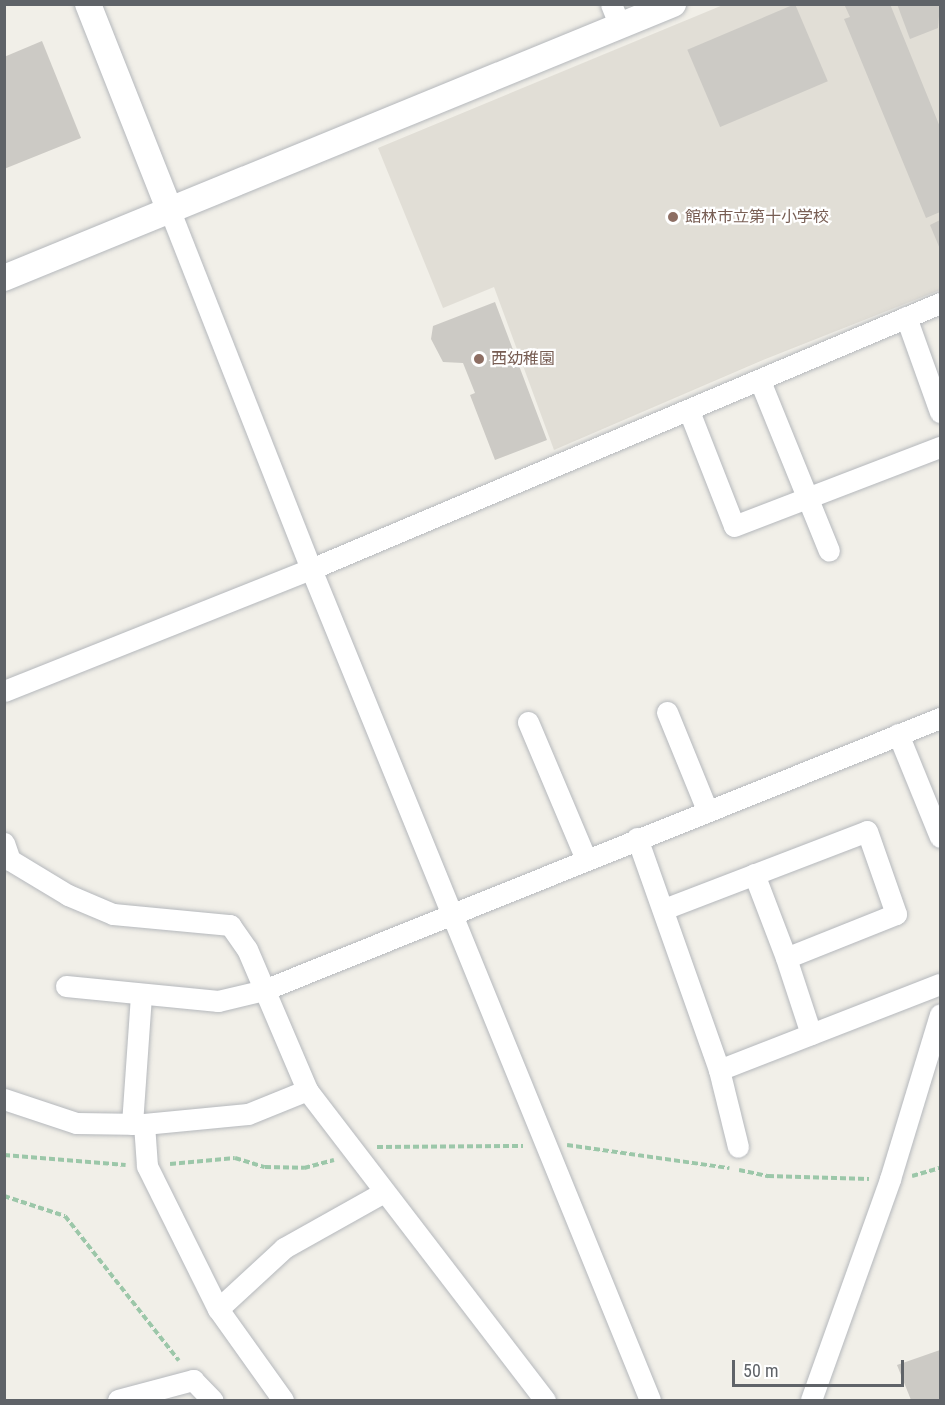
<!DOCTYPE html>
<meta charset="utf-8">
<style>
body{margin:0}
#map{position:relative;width:945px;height:1405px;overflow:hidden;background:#f1efe8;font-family:"Roboto Condensed","Noto Sans JP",sans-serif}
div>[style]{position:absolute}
.education>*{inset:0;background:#e1ded6}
.building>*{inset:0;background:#cccac5;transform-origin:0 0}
.path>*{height:4px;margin-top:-2px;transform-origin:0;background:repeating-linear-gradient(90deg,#9cc7a9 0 6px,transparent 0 9px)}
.roads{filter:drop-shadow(0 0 2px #b5b8bc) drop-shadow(0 0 2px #b5b8bc)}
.minor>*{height:21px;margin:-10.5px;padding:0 10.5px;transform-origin:10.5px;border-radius:10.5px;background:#fff}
.tertiary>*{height:26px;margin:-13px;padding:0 13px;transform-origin:13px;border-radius:13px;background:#fff}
.dots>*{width:16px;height:16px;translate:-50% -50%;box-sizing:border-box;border:3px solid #fff;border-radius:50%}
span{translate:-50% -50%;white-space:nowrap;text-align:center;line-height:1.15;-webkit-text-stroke:4.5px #fff;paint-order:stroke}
.education-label{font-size:16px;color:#785e54}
.left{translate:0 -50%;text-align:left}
.frame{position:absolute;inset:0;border:6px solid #5f6368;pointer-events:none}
.scale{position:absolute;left:732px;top:1360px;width:172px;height:27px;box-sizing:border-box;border:3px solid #5f6368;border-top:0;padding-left:8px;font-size:18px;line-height:21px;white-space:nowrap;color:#5f6368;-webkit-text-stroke:4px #fff;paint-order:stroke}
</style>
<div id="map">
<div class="education">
<div style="clip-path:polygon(723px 5px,940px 5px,940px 290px,763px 360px,554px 450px,494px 287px,443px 308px,378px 148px)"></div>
</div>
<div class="building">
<div style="left:795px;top:4px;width:84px;height:117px;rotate:67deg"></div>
<div style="clip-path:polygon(844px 4px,890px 4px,940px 127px,940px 212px,926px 218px,844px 19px,850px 17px)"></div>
<div style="clip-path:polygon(897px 4px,940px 4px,938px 28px,910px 39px)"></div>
<div style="clip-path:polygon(42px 41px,81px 138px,4px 169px,4px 57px)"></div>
<div style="clip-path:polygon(940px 220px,940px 249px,930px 225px)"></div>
<div style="clip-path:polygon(495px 302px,547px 440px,495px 460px,470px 395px,475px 393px,463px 363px,443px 362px,431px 339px,433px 326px)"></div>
<div style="clip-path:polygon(940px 1350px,940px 1400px,911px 1400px,897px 1365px)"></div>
</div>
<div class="path">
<div style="left:567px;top:1145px;width:164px;rotate:8.1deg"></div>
<div style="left:377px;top:1147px;width:146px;rotate:-0.4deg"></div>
<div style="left:4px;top:1155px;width:122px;rotate:4.7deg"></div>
<div style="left:170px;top:1164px;width:65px;rotate:-5.3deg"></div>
<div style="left:235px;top:1158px;width:31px;rotate:17deg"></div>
<div style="left:265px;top:1167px;width:39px;rotate:1deg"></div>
<div style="left:304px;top:1168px;width:31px;rotate:-15deg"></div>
<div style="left:739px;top:1170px;width:30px;rotate:12deg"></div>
<div style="left:768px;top:1176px;width:101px;rotate:1.7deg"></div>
<div style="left:912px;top:1176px;width:29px;rotate:-16deg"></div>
<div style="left:4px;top:1196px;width:64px;rotate:18.2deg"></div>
<div style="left:65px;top:1216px;width:184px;rotate:51.8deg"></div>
</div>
<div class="roads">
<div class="minor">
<div style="left:611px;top:4px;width:24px;rotate:68deg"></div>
<div style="left:170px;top:211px;width:385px;rotate:68.5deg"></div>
<div style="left:311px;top:569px;width:897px;rotate:67.81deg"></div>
<div style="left:906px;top:317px;width:101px;rotate:70.3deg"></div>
<div style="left:760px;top:381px;width:183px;rotate:67.9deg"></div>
<div style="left:689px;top:411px;width:123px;rotate:68.6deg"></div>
<div style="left:734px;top:526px;width:221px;rotate:-21deg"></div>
<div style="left:4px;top:691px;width:330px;rotate:-21.7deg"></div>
<div style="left:311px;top:569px;width:683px;rotate:-22.92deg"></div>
<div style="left:667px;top:712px;width:106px;rotate:67.8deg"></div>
<div style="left:528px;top:722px;width:149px;rotate:67.1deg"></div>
<div style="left:898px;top:734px;width:111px;rotate:67.8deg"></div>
<div style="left:637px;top:838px;width:246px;rotate:70.5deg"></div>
<div style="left:719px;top:1070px;width:79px;rotate:76.1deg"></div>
<div style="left:4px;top:843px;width:18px;rotate:71deg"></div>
<div style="left:10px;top:860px;width:68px;rotate:31.1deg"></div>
<div style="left:68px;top:895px;width:49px;rotate:22.9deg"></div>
<div style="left:113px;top:914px;width:118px;rotate:5.4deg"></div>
<div style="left:230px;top:925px;width:29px;rotate:55deg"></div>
<div style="left:247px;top:949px;width:153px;rotate:66.9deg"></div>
<div style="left:307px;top:1090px;width:391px;rotate:52.5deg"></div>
<div style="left:754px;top:874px;width:90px;rotate:69.1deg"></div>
<div style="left:664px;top:909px;width:217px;rotate:-21deg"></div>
<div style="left:867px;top:831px;width:88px;rotate:70.7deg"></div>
<div style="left:896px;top:914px;width:118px;rotate:158.2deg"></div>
<div style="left:786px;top:958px;width:80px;rotate:71.8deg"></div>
<div style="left:66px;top:986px;width:153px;rotate:5.6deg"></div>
<div style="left:218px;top:1001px;width:47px;rotate:-13.4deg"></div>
<div style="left:264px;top:990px;width:729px;rotate:-21.92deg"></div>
<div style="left:719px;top:1070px;width:237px;rotate:-21.3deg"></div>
<div style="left:4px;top:1099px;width:76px;rotate:18.4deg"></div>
<div style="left:76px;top:1123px;width:68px;rotate:0.8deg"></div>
<div style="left:144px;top:1124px;width:104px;rotate:-5.5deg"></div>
<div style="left:248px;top:1114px;width:64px;rotate:-22.1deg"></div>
<div style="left:132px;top:1124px;width:129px;rotate:-86deg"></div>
<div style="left:144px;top:1124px;width:42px;rotate:85.9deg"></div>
<div style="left:147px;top:1166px;width:160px;rotate:63.6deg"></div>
<div style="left:218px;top:1309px;width:112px;rotate:54.5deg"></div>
<div style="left:218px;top:1309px;width:90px;rotate:-42.7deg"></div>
<div style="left:284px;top:1248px;width:112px;rotate:-29.3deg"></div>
<div style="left:118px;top:1400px;width:78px;rotate:-14.9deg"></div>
<div style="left:193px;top:1380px;width:28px;rotate:46deg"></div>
<div style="left:811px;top:1400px;width:235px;rotate:-70.3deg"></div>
<div style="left:890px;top:1179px;width:172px;rotate:-73.1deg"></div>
</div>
<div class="tertiary">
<div style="left:88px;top:4px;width:223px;rotate:68.4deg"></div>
<div style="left:4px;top:278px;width:723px;rotate:-22.27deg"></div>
</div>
</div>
<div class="dots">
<div style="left:673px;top:217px;background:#8d6e63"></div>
<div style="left:479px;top:359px;background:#8d6e63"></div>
</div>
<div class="education-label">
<span class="left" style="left:685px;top:217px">館林市立第十小学校</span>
<span class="left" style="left:491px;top:359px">西幼稚園</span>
</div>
<div class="frame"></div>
<div class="scale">50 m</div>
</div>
